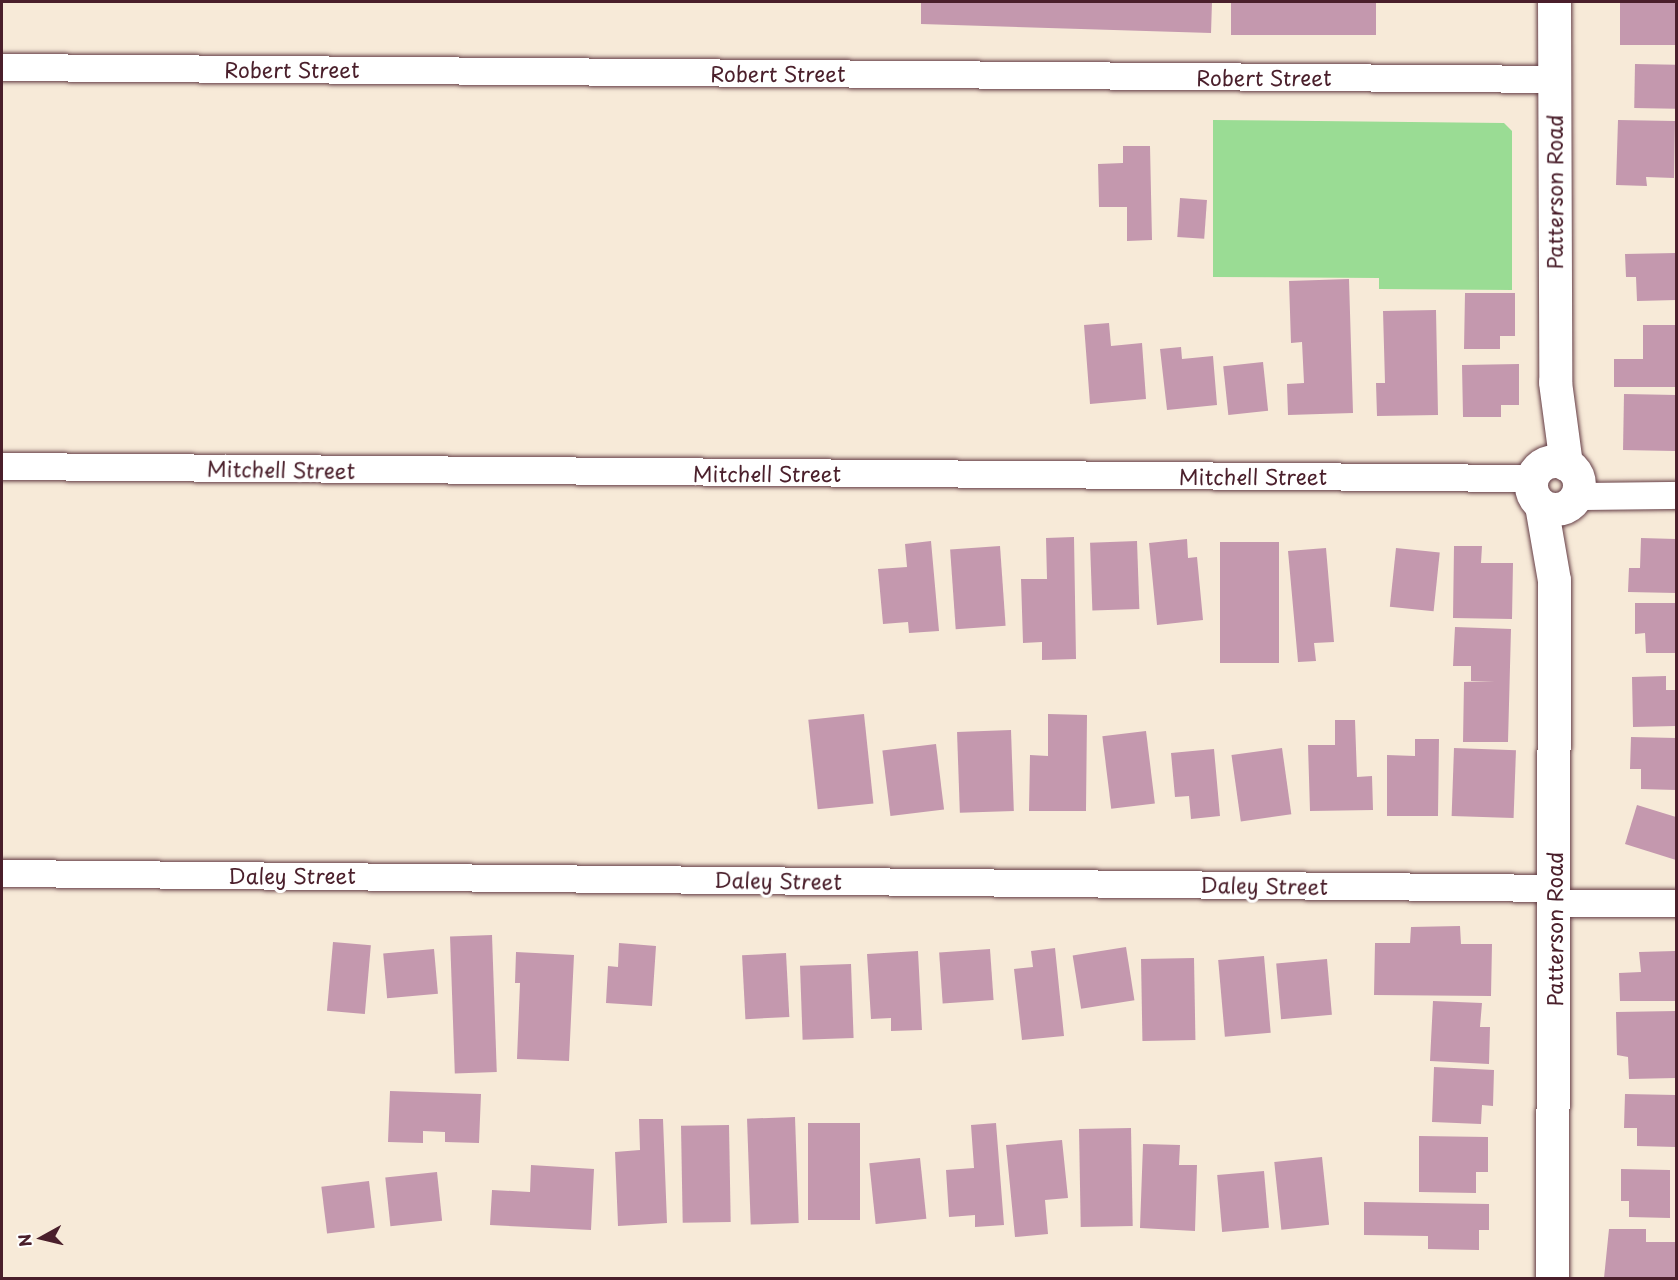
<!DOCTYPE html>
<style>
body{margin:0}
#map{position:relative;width:1678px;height:1280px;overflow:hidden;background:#f7ead8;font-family:"Playpen Sans",sans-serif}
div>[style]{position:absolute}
.green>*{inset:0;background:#9adc94}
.building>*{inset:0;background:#c498ae;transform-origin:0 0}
.roads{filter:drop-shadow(0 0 2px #643d45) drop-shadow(0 0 2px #643d45)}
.street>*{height:27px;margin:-13.5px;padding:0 13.5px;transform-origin:13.5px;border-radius:13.5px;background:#fff}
.secondary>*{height:33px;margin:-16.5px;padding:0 16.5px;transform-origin:16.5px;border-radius:16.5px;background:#fff}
.secondary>.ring{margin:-16.5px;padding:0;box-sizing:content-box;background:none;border:33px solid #fff;border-radius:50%}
span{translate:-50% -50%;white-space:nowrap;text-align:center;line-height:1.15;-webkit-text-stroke:6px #fff;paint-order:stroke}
.street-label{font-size:21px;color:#4a1f2b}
.frame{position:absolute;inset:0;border:3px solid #4a1f2b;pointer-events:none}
.north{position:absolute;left:12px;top:1208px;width:60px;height:60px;-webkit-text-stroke:4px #fff;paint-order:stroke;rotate:262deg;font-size:16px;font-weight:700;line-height:24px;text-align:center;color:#4a1f2b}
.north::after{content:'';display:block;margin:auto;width:21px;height:27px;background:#4a1f2b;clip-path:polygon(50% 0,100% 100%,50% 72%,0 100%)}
</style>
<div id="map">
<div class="green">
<div style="clip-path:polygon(1213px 120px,1504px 123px,1512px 131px,1512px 290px,1379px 289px,1379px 278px,1213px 277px)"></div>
</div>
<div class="building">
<div style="clip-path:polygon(921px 2px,1212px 2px,1211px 33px,921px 24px)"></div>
<div style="left:1231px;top:2px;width:145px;height:33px"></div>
<div style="left:1620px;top:2px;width:56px;height:43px"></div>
<div style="left:1635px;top:64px;width:41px;height:44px;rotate:1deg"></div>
<div style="clip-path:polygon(1618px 120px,1675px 121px,1674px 178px,1646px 177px,1647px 186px,1616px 185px)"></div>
<div style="clip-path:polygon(1123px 146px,1150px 146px,1152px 240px,1127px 241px,1127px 207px,1099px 207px,1098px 164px,1123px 163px)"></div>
<div style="left:1180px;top:198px;width:27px;height:39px;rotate:4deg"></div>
<div style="clip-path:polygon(1676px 253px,1676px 300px,1637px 301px,1636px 277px,1626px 277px,1625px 254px)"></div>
<div style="clip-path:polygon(1349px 279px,1353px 413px,1288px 415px,1287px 384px,1304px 383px,1302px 342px,1291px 343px,1289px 281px)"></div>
<div style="clip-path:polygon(1465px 293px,1515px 293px,1515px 336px,1500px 336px,1500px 349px,1464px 349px)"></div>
<div style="clip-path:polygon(1436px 310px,1438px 415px,1377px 416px,1376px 383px,1385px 383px,1383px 311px)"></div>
<div style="clip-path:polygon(1109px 323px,1111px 346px,1142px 343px,1146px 399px,1090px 404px,1084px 325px)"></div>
<div style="clip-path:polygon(1643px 325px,1676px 325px,1676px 387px,1614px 387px,1614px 359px,1643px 359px)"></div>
<div style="clip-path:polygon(1181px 347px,1182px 359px,1213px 356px,1217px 405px,1167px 410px,1160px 349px)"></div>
<div style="left:1263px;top:362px;width:49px;height:40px;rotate:84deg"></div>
<div style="clip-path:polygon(1519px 364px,1519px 405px,1501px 405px,1501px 417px,1463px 417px,1462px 365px)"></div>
<div style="left:1624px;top:394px;width:52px;height:56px;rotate:1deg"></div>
<div style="clip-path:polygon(1074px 537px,1076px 659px,1042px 660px,1042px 642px,1023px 643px,1021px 579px,1047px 579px,1046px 538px)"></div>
<div style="clip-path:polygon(1641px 538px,1676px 539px,1676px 593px,1628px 592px,1629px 568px,1640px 568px)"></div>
<div style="clip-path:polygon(1187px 539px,1188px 558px,1197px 557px,1203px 620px,1157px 625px,1149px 543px)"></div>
<div style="clip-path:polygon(931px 541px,939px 631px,909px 633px,908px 622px,883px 624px,878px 569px,907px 567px,905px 544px)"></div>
<div style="left:1137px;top:541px;width:68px;height:47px;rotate:88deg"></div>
<div style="left:1220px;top:542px;width:59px;height:121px"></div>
<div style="left:1000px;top:546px;width:80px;height:50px;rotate:86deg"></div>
<div style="clip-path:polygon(1454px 546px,1482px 546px,1481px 563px,1513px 563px,1512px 619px,1453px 618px)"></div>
<div style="clip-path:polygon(1326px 548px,1334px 642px,1314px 643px,1316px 661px,1298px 662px,1288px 551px)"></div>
<div style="left:1396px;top:548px;width:44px;height:59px;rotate:6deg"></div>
<div style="clip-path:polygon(1635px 603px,1676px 603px,1676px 653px,1646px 653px,1645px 633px,1635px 634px)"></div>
<div style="clip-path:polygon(1455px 627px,1511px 629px,1508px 742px,1463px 742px,1464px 682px,1495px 681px,1471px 681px,1471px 666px,1453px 666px)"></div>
<div style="clip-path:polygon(1666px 676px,1666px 690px,1676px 690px,1676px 726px,1633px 727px,1632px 677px)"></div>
<div style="left:864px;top:714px;width:90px;height:56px;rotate:84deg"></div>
<div style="clip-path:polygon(1048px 714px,1087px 715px,1086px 811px,1029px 811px,1030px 755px,1048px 756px)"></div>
<div style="clip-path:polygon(1335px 720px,1355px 720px,1357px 777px,1372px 776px,1373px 810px,1310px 811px,1308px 745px,1335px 745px)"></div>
<div style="left:1011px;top:730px;width:81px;height:54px;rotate:88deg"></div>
<div style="left:1146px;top:731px;width:73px;height:44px;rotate:83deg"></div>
<div style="clip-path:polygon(1631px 737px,1676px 738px,1676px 790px,1641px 789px,1641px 769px,1630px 769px)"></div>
<div style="clip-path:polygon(1415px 739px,1439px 739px,1438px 816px,1387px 816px,1387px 755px,1415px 756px)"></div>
<div style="left:936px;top:744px;width:66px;height:54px;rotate:83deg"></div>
<div style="left:1282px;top:748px;width:67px;height:51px;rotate:82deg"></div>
<div style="left:1454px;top:748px;width:62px;height:68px;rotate:2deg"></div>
<div style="clip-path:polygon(1214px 749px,1220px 816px,1191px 819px,1189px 796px,1175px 797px,1171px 753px)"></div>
<div style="clip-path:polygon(1637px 805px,1676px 817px,1676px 860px,1625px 844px)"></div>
<div style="clip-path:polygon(1460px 926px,1461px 944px,1492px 944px,1491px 996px,1374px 995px,1375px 943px,1410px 943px,1411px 927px)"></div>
<div style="left:492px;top:935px;width:137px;height:42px;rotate:88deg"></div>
<div style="left:333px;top:942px;width:38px;height:69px;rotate:5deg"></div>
<div style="clip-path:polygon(619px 943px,656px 946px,652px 1006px,606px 1003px,608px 966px,618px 967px)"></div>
<div style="left:1126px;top:947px;width:54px;height:54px;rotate:81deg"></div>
<div style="clip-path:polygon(1055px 948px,1064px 1036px,1022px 1040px,1014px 969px,1033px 967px,1031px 951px)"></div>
<div style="left:434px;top:949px;width:45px;height:51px;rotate:85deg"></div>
<div style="left:990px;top:949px;width:51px;height:51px;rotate:86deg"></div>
<div style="clip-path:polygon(918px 951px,922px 1030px,891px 1031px,891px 1018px,871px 1019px,867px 954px)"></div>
<div style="clip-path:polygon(1675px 951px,1676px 1001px,1620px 1001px,1619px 973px,1641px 972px,1639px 952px)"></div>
<div style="clip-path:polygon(516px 952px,574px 955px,569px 1061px,517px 1059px,520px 983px,515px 983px)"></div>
<div style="left:786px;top:953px;width:64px;height:44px;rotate:87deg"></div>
<div style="left:1264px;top:956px;width:77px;height:46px;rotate:85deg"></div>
<div style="left:1194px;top:958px;width:82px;height:53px;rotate:89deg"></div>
<div style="left:1327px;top:959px;width:56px;height:51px;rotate:85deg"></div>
<div style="left:851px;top:964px;width:74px;height:51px;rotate:88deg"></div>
<div style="clip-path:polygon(1433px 1001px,1482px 1003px,1480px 1027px,1490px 1027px,1489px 1064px,1430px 1061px)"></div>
<div style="clip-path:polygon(1676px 1011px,1676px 1078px,1629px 1079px,1628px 1057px,1617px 1055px,1616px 1012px)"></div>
<div style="clip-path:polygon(1434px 1067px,1494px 1070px,1493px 1106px,1482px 1105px,1481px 1124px,1432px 1122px)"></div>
<div style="clip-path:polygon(390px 1091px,481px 1094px,479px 1143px,445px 1142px,445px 1132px,423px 1131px,423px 1143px,388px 1142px)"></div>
<div style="clip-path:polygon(1625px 1094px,1676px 1095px,1676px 1147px,1637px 1146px,1637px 1128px,1624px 1128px)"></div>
<div style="left:795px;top:1117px;width:106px;height:48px;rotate:88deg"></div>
<div style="clip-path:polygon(639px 1119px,663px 1119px,667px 1223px,618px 1226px,615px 1152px,640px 1150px)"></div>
<div style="left:808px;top:1123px;width:52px;height:97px"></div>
<div style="clip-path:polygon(996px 1123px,1004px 1225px,975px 1227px,975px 1215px,949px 1217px,946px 1170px,974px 1168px,971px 1125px)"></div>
<div style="left:729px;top:1125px;width:97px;height:48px;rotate:89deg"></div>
<div style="left:1131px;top:1128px;width:98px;height:52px;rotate:89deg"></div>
<div style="clip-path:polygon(1419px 1136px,1488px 1137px,1488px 1172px,1476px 1172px,1476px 1193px,1419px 1192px)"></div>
<div style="clip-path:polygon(1062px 1140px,1068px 1198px,1045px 1200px,1048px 1234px,1015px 1237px,1006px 1145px)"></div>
<div style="clip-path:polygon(1143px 1144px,1180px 1145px,1179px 1165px,1197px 1165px,1195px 1231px,1140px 1228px)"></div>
<div style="left:1322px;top:1157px;width:68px;height:48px;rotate:84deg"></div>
<div style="left:920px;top:1158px;width:61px;height:51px;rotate:84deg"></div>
<div style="clip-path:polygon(531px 1165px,594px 1169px,591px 1230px,490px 1225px,492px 1190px,530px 1192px)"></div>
<div style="clip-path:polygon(1621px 1169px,1670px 1170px,1670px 1218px,1629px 1217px,1629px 1201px,1621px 1201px)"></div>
<div style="left:1264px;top:1171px;width:57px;height:47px;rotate:85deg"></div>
<div style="left:437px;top:1172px;width:49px;height:52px;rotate:84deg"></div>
<div style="left:369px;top:1181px;width:47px;height:48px;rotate:83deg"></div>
<div style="clip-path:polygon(1364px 1202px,1489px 1204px,1489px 1230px,1479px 1230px,1479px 1250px,1428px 1249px,1428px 1236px,1364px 1235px)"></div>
<div style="clip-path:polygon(1609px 1229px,1646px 1229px,1646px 1242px,1676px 1242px,1676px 1278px,1604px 1278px)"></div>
</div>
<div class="roads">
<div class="street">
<div style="left:2px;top:67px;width:1552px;rotate:0.44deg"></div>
<div style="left:2px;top:466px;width:1530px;rotate:0.45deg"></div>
<div style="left:1576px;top:496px;width:100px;rotate:-0.6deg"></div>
<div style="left:2px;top:873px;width:1552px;rotate:0.55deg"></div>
<div style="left:1554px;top:903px;width:122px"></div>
</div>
<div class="secondary">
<div style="left:1554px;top:2px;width:380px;rotate:89.8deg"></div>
<div style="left:1555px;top:382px;width:83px;rotate:82.4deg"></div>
<div class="ring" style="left:1531px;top:461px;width:15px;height:15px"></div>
<div style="left:1541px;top:505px;width:76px;rotate:80.2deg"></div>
<div style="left:1554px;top:580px;width:698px;rotate:90.16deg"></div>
</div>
</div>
<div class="street-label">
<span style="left:292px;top:69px">Robert Street</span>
<span style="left:778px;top:73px">Robert Street</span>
<span style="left:1264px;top:77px">Robert Street</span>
<span style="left:1554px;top:192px;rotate:-90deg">Patterson Road</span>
<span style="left:281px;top:469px;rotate:1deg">Mitchell Street</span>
<span style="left:767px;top:473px">Mitchell Street</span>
<span style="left:1253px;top:476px">Mitchell Street</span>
<span style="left:292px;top:875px">Daley Street</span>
<span style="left:778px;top:880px;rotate:1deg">Daley Street</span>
<span style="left:1264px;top:885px;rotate:1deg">Daley Street</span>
<span style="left:1554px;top:929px;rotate:-90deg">Patterson Road</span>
</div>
<div class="frame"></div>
<div class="north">N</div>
</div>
